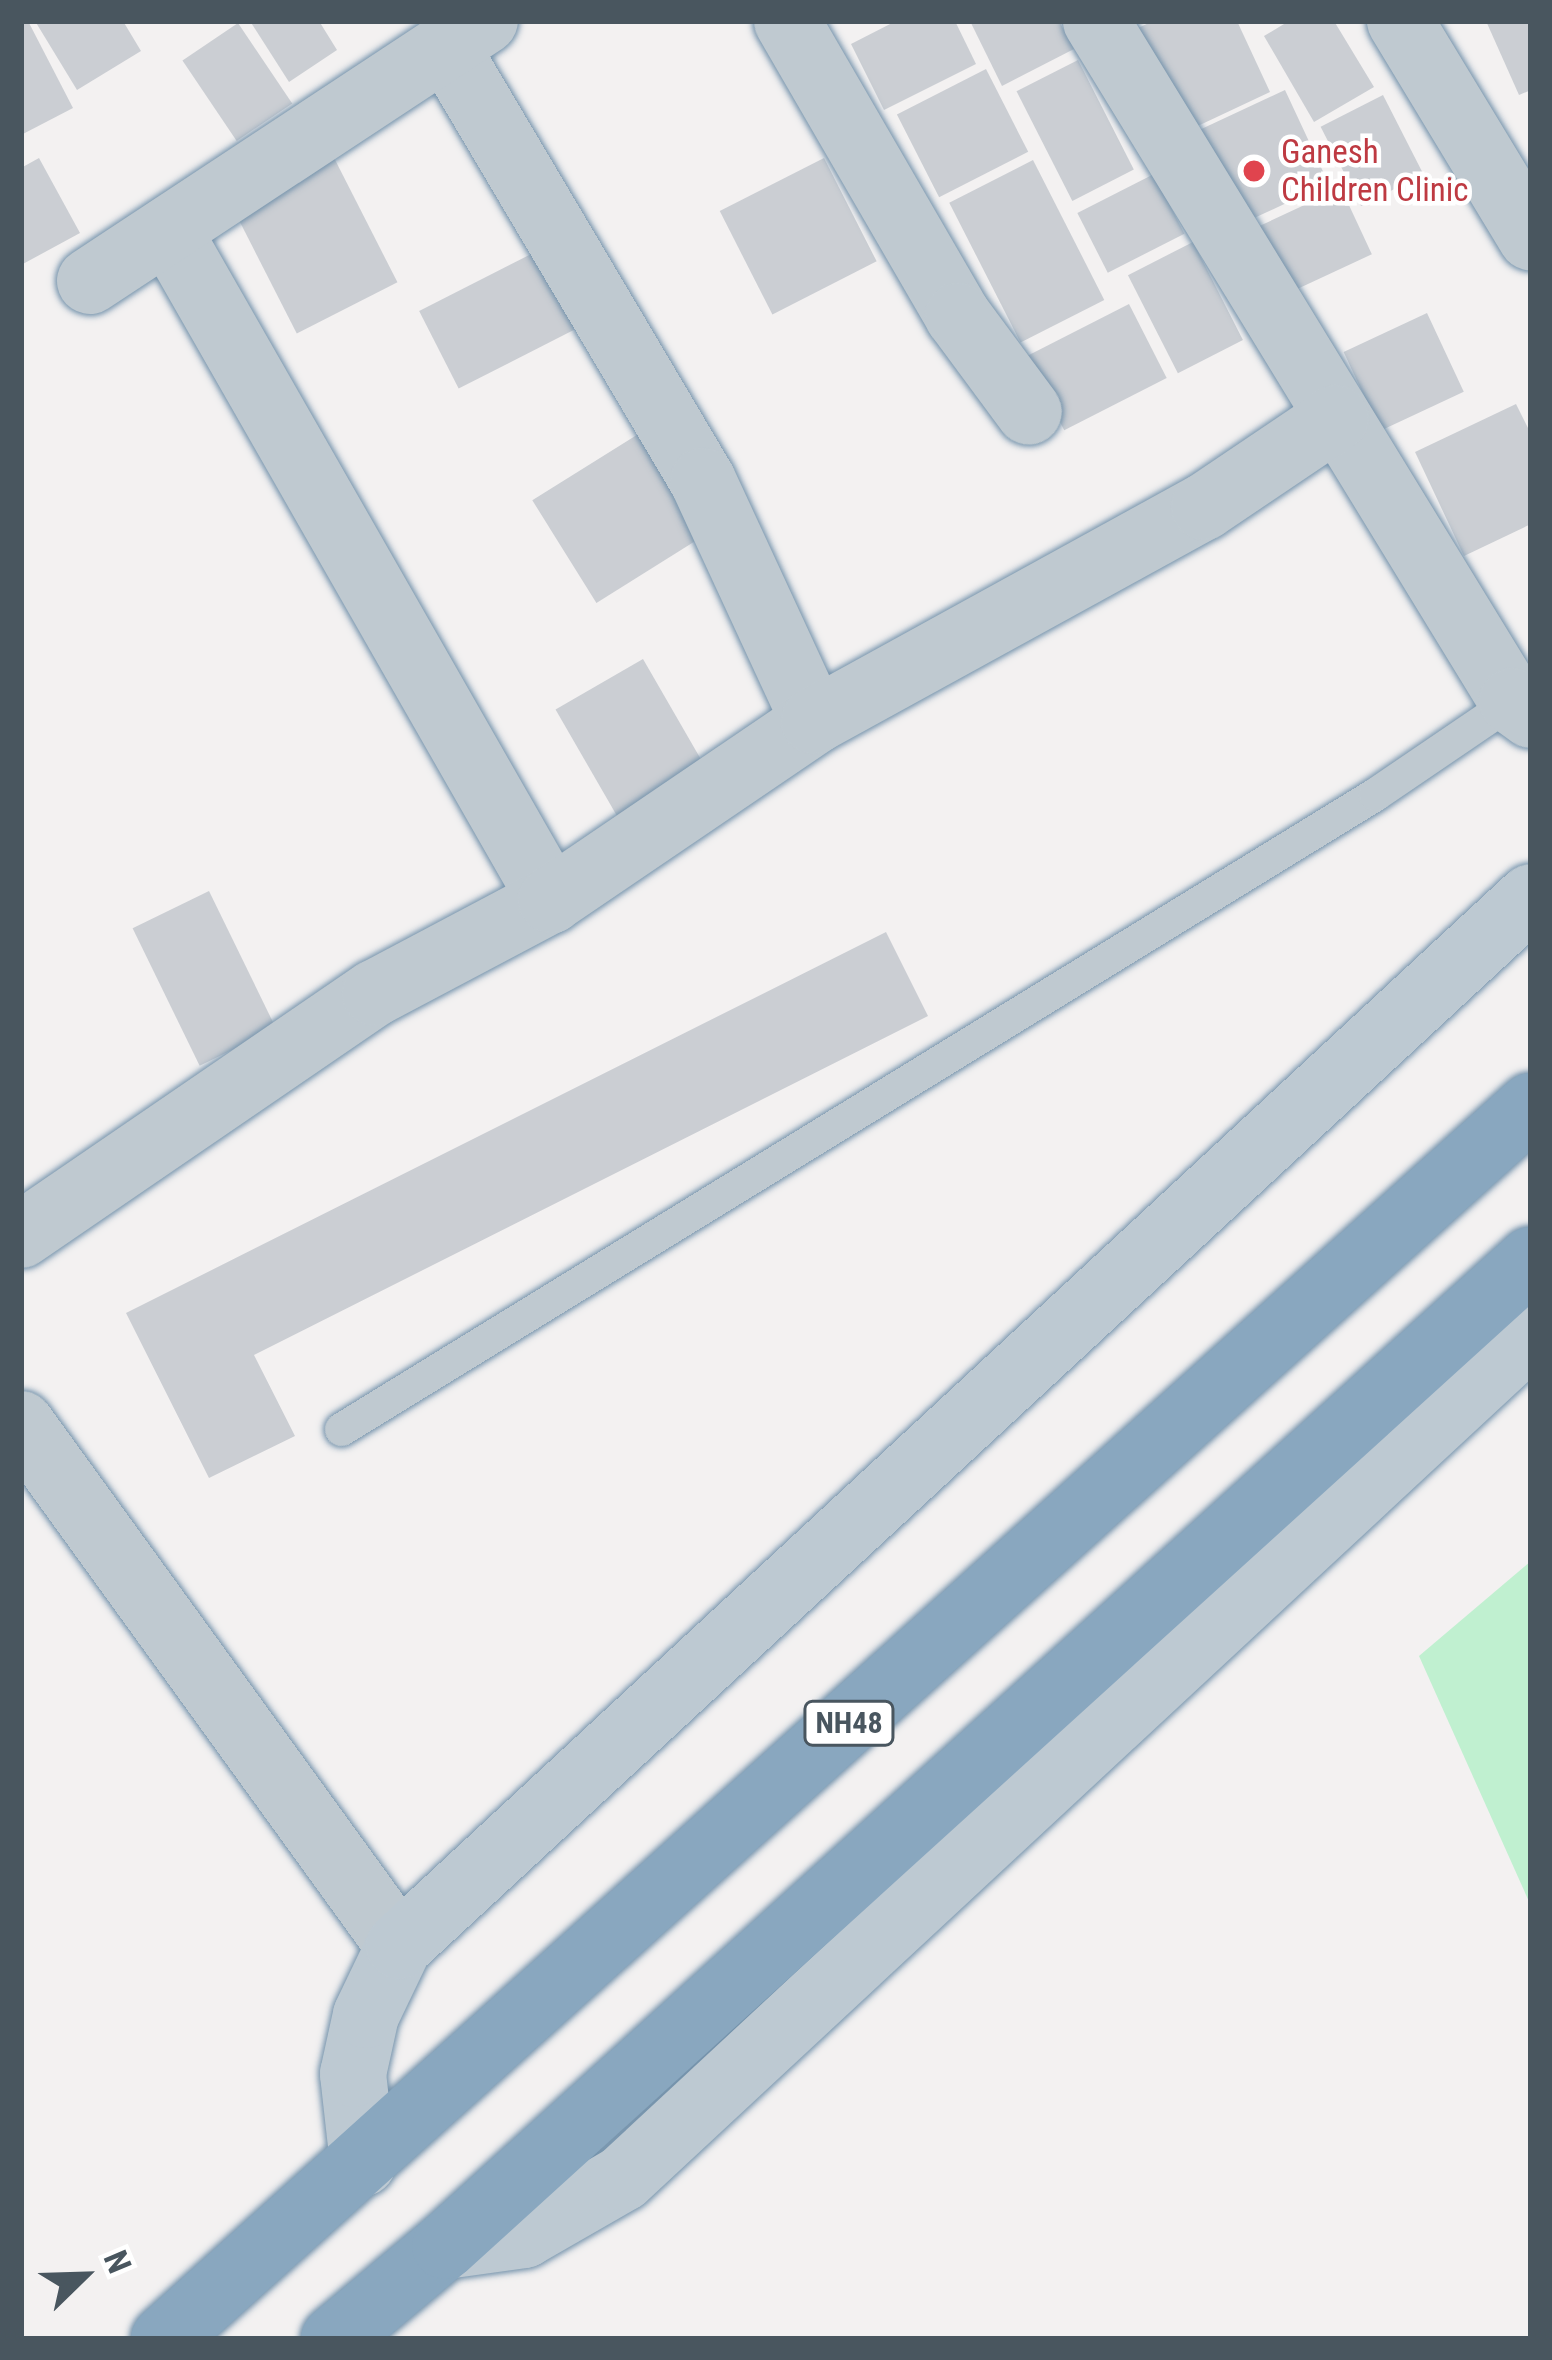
<!DOCTYPE html>
<style>
body{margin:0}
#map{position:relative;width:1552px;height:2360px;overflow:hidden;background:#f3f1f1;font-family:"Roboto Condensed",sans-serif}
div>[style]{position:absolute}
.green>*{inset:0;background:#c0f0d0}
.building>*{inset:0;background:#cbced3;transform-origin:0 0}
.roads{filter:drop-shadow(0 0 3px #7492ab) drop-shadow(0 0 3px #7492ab)}
.lane>*{height:33px;margin:-16.5px;padding:0 16.5px;transform-origin:16.5px;border-radius:16.5px;background:#bfc9d0}
.street>*{height:66px;margin:-33px;padding:0 33px;transform-origin:33px;border-radius:33px;background:#bfc9d0}
.secondary>*{height:66px;margin:-33px;padding:0 33px;transform-origin:33px;border-radius:33px;background:#bdc9d2}
.highway>*{height:66px;margin:-33px;padding:0 33px;transform-origin:33px;border-radius:33px;background:#89a7bf}
.dots>*{width:33px;height:33px;translate:-50% -50%;box-sizing:border-box;border:6px solid #fff;border-radius:50%}
span{translate:-50% -50%;white-space:nowrap;text-align:center;line-height:1.15;-webkit-text-stroke:9px #fff;paint-order:stroke}
.shield-label span{padding:3px 9px;background:#fff;border:3px solid;border-radius:9px;-webkit-text-stroke-width:0}
.shield-label{font-size:30px;color:#49565f;font-weight:700}
.health-label{font-size:33px;color:#be3a42}
.left{translate:0 -50%;text-align:left}
.frame{position:absolute;inset:0;border:24px solid #49565f;pointer-events:none}
.north{position:absolute;left:24px;top:2216px;width:120px;height:120px;-webkit-text-stroke:9px #fff;paint-order:stroke;rotate:67deg;font-size:33px;font-weight:700;line-height:48px;text-align:center;color:#49565f}
.north::after{content:'';display:block;margin:auto;width:42px;height:54px;background:#49565f;clip-path:polygon(50% 0,100% 100%,50% 72%,0 100%)}
</style>
<div id="map">
<div class="green">
<div style="clip-path:polygon(1531px 1561px,1531px 1906px,1419px 1656px)"></div>
</div>
<div class="building">
<div style="clip-path:polygon(21px 21px,28px 21px,73px 108px,21px 135px)"></div>
<div style="clip-path:polygon(35px 21px,123px 21px,141px 51px,77px 90px)"></div>
<div style="clip-path:polygon(250px 21px,319px 21px,337px 50px,289px 82px)"></div>
<div style="clip-path:polygon(896px 21px,955px 21px,976px 64px,884px 110px,851px 44px)"></div>
<div style="clip-path:polygon(970px 21px,1059px 21px,1074px 49px,1002px 86px)"></div>
<div style="clip-path:polygon(1153px 21px,1237px 21px,1270px 92px,1185px 132px,1136px 29px)"></div>
<div style="clip-path:polygon(1289px 21px,1334px 21px,1374px 87px,1314px 122px,1264px 36px)"></div>
<div style="clip-path:polygon(1486px 21px,1531px 21px,1531px 90px,1519px 95px)"></div>
<div style="left:238px;top:23px;width:97px;height:67px;rotate:56deg"></div>
<div style="left:1078px;top:60px;width:123px;height:69px;rotate:63deg"></div>
<div style="left:986px;top:69px;width:93px;height:100px;rotate:63deg"></div>
<div style="left:1285px;top:90px;width:103px;height:94px;rotate:65deg"></div>
<div style="left:1383px;top:95px;width:89px;height:70px;rotate:63deg"></div>
<div style="left:328px;top:146px;width:153px;height:113px;rotate:63deg"></div>
<div style="clip-path:polygon(39px 158px,80px 233px,21px 265px,21px 168px)"></div>
<div style="left:824px;top:158px;width:116px;height:117px;rotate:63deg"></div>
<div style="left:1033px;top:160px;width:157px;height:94px;rotate:63deg"></div>
<div style="left:1154px;top:174px;width:67px;height:86px;rotate:63deg"></div>
<div style="left:1341px;top:188px;width:73px;height:93px;rotate:65deg"></div>
<div style="left:1193px;top:242px;width:110px;height:73px;rotate:63deg"></div>
<div style="left:543px;top:248px;width:87px;height:139px;rotate:63deg"></div>
<div style="left:1129px;top:304px;width:83px;height:115px;rotate:63deg"></div>
<div style="left:1427px;top:313px;width:87px;height:92px;rotate:65deg"></div>
<div style="clip-path:polygon(1516px 404px,1531px 434px,1531px 524px,1464px 556px,1415px 452px)"></div>
<div style="left:640px;top:433px;width:121px;height:127px;rotate:58deg"></div>
<div style="left:643px;top:659px;width:138px;height:101px;rotate:60deg"></div>
<div style="left:209px;top:891px;width:153px;height:85px;rotate:64deg"></div>
<div style="clip-path:polygon(886px 932px,928px 1016px,254px 1355px,295px 1436px,209px 1478px,126px 1313px)"></div>
</div>
<div class="roads">
<div class="lane">
<div style="left:341px;top:1429px;width:1213px;rotate:-31.55deg"></div>
<div style="left:1375px;top:794px;width:166px;rotate:-34.2deg"></div>
</div>
<div class="street">
<div style="left:787px;top:21px;width:341px;rotate:59.9deg"></div>
<div style="left:958px;top:316px;width:119px;rotate:53.5deg"></div>
<div style="left:1096px;top:21px;width:797px;rotate:58.54deg"></div>
<div style="left:1512px;top:701px;width:24px;rotate:36deg"></div>
<div style="left:1400px;top:21px;width:253px;rotate:58.8deg"></div>
<div style="left:446px;top:47px;width:504px;rotate:59.37deg"></div>
<div style="left:703px;top:481px;width:264px;rotate:65.2deg"></div>
<div style="left:168px;top:230px;width:772px;rotate:60.25deg"></div>
<div style="left:90px;top:281px;width:473px;rotate:-33.4deg"></div>
<div style="left:21px;top:1235px;width:429px;rotate:-34.4deg"></div>
<div style="left:375px;top:993px;width:199px;rotate:-27.9deg"></div>
<div style="left:551px;top:900px;width:318px;rotate:-34.2deg"></div>
<div style="left:814px;top:721px;width:445px;rotate:-28.8deg"></div>
<div style="left:1204px;top:507px;width:159px;rotate:-34deg"></div>
<div style="left:21px;top:1424px;width:644px;rotate:54.09deg"></div>
</div>
<div class="secondary">
<div style="left:363px;top:2163px;width:90px;rotate:-96.4deg"></div>
<div style="left:353px;top:2074px;width:60px;rotate:-77.6deg"></div>
<div style="left:366px;top:2015px;width:76px;rotate:-64.4deg"></div>
<div style="left:399px;top:1946px;width:1543px;rotate:-42.82deg"></div>
<div style="left:445px;top:2246px;width:80px;rotate:-7.9deg"></div>
<div style="left:524px;top:2235px;width:114px;rotate:-29.9deg"></div>
<div style="left:623px;top:2178px;width:1240px;rotate:-42.91deg"></div>
</div>
<div class="highway">
<div style="left:164px;top:2339px;width:1841px;rotate:-42.05deg"></div>
<div style="left:334px;top:2339px;width:145px;rotate:-40deg"></div>
<div style="left:445px;top:2246px;width:1467px;rotate:-42.24deg"></div>
</div>
</div>
<div class="dots">
<div style="left:1254px;top:171px;background:#e0444e"></div>
</div>
<div class="shield-label">
<span style="left:849px;top:1723px">NH48</span>
</div>
<div class="health-label">
<span class="left" style="left:1281px;top:171px">Ganesh<br>Children Clinic</span>
</div>
<div class="frame"></div>
<div class="north">N</div>
</div>
